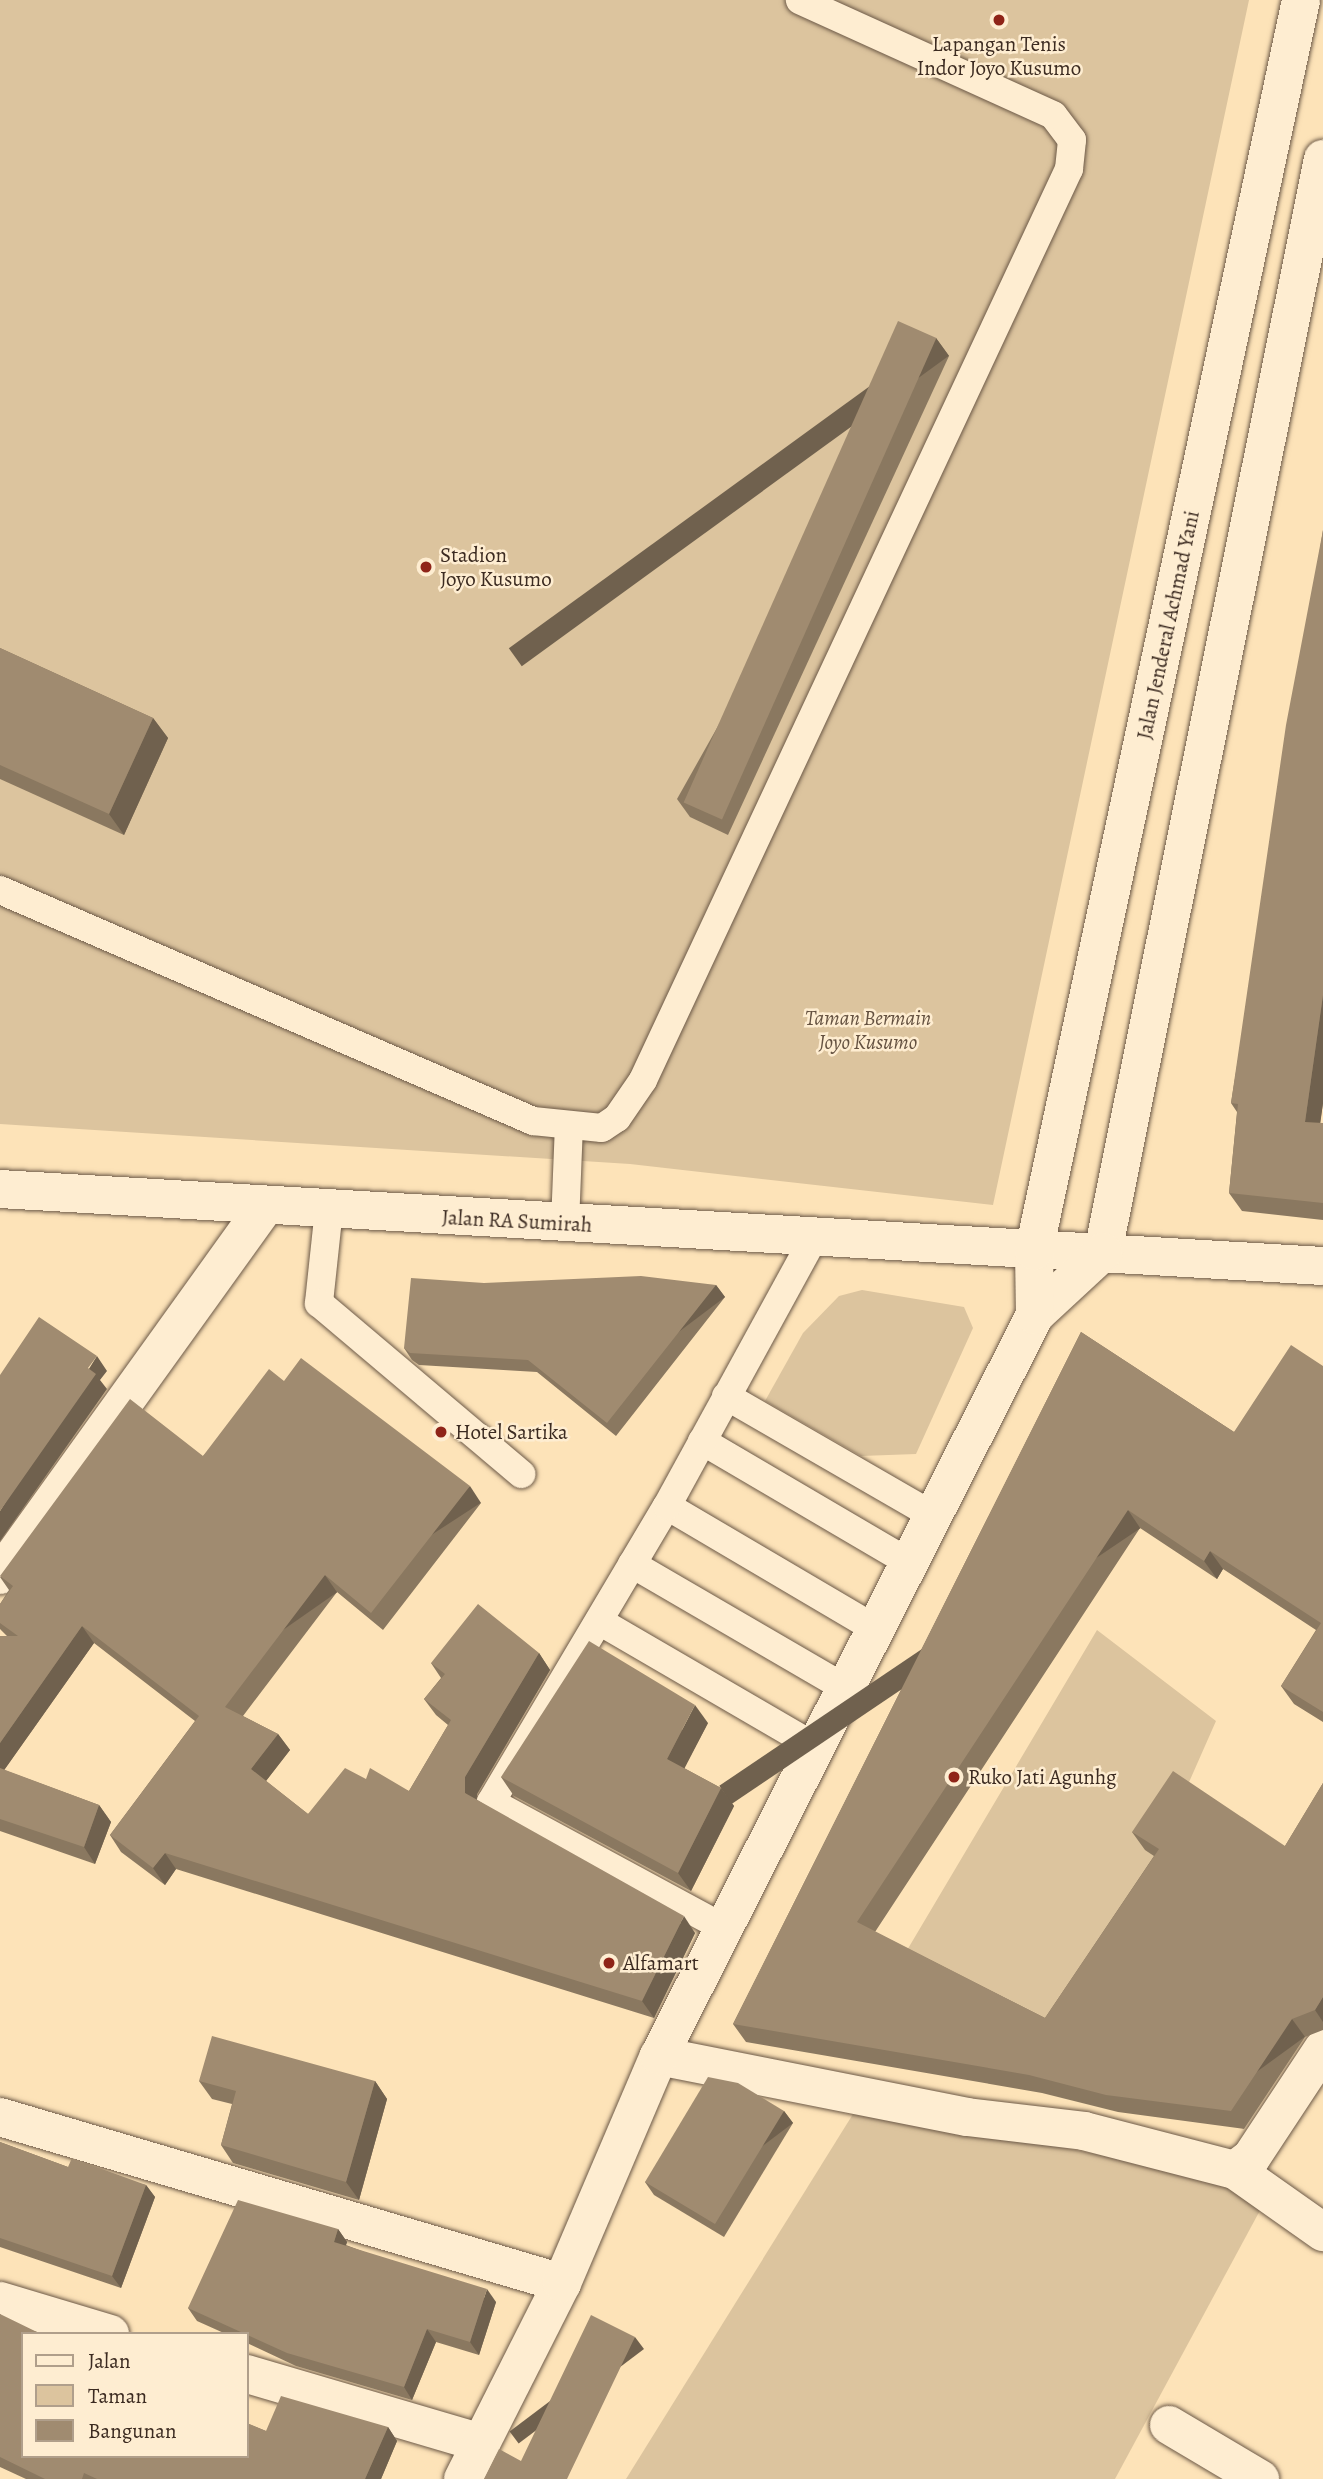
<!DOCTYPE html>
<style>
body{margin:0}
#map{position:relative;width:1323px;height:2479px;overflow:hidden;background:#fde3b8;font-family:Alegreya,serif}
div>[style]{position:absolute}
.green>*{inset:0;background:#dcc49e}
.roads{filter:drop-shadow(0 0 2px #6c5947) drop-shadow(0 0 2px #6c5947)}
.lane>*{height:28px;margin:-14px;padding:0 14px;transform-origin:14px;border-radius:14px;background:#feedd1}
.street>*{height:38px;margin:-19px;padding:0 19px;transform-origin:19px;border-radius:19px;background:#feedd1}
.secondary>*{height:38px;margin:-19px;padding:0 19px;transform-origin:19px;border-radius:19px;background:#feedd1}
.wall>*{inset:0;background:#8a7860}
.shaded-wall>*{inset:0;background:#70614e;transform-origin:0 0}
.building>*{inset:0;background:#a08b70;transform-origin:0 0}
.dots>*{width:19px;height:19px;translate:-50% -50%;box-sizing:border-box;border:4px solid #feedd1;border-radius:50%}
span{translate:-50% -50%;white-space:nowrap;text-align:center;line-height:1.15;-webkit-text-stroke:5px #feedd1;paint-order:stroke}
.poi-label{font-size:21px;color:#3c2b21}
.left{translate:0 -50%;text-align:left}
.street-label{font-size:21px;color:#3c2b21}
.park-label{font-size:21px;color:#645140;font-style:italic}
.legend{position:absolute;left:21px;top:2332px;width:228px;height:126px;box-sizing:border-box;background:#feedd1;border:2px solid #b09f8b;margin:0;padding:9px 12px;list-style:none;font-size:21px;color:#3c2b21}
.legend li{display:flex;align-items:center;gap:14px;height:35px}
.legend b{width:35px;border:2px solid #b09f8b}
</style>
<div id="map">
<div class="green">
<div style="clip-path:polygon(0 0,1249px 0,993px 1205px,630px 1164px,0 1124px)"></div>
<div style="clip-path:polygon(862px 1290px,964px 1307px,973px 1328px,916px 1454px,861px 1456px,765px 1401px,803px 1333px,839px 1296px)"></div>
<div style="clip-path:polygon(1097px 1630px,1216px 1721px,1186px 1789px,1171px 1867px,1058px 2036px,903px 1957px)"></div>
<div style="clip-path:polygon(858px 2106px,1234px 2182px,1264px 2203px,1115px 2479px,626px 2479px)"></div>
</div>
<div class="roads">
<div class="lane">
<div style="left:0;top:890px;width:581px;rotate:23.43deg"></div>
<div style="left:533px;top:1121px;width:69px;rotate:5.8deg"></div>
<div style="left:602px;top:1128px;width:18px;rotate:-34deg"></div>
<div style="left:617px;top:1118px;width:46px;rotate:-55.6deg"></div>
<div style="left:643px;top:1080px;width:1006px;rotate:-64.94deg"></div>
<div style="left:1069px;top:169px;width:29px;rotate:-84deg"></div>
<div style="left:1072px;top:140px;width:31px;rotate:-127deg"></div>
<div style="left:1053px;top:115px;width:278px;rotate:-155.6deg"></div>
<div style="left:329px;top:1209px;width:95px;rotate:96.1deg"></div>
<div style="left:319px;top:1303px;width:265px;rotate:40.2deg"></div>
<div style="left:565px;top:1224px;width:99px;rotate:-87.7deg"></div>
<div style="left:726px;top:1396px;width:240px;rotate:30deg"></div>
<div style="left:702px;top:1441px;width:241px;rotate:30.4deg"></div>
<div style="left:667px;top:1506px;width:243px;rotate:30.5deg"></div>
<div style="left:632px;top:1564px;width:249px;rotate:30.2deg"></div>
<div style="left:599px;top:1621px;width:249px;rotate:30.2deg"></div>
<div style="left:724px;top:1928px;width:265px;rotate:-151.6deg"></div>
<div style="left:491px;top:1802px;width:344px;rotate:-59.3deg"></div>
<div style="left:667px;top:1506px;width:308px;rotate:-61.3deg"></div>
</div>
<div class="street">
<div style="left:0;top:1575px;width:454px;rotate:-54.3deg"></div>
<div style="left:659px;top:2056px;width:314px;rotate:11.2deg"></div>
<div style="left:967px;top:2117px;width:118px;rotate:6.8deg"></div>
<div style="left:1084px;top:2131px;width:156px;rotate:14.5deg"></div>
<div style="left:1235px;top:2170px;width:20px;rotate:-37deg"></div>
<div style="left:1251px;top:2158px;width:131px;rotate:-56.6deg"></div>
<div style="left:0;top:2117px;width:586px;rotate:16.46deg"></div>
<div style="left:1235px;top:2170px;width:108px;rotate:35.2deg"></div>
<div style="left:0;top:2301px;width:115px;rotate:16.7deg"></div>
<div style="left:247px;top:2374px;width:244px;rotate:16.4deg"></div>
<div style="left:1169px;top:2425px;width:106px;rotate:30.7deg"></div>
</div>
<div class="secondary">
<div style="left:0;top:1189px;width:1325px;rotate:3.33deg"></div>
<div style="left:1103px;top:1252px;width:1115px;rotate:-78.62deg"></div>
<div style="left:1035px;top:1315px;width:93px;rotate:-42.8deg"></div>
<div style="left:463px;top:2479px;width:220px;rotate:-63.2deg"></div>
<div style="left:562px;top:2283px;width:247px;rotate:-66.9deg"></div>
<div style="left:659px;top:2056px;width:831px;rotate:-63.1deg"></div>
<div style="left:1035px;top:1315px;width:64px;rotate:-90.9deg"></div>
<div style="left:1034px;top:1251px;width:1279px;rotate:-77.95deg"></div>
</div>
</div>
<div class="wall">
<div style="clip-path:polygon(936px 338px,949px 356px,728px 835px,690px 817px,677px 799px)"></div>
<div style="clip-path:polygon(1323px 530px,1323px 1103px,1320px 1123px,1323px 1123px,1323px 1220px,1242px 1211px,1229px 1193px,1237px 1112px,1231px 1103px)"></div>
<div style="clip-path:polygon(0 648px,153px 718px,168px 738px,124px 835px,0 779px)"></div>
<div style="clip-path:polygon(484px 1283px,716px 1285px,725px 1297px,616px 1436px,537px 1372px,419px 1365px,412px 1360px,404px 1348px)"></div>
<div style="clip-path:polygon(1081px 1332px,1234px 1432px,1323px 1366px,1323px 1722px,1294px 1704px,1281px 1686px,1316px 1630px,1223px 1569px,1217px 1579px,1140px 1528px,875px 1932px,1045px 2018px,1154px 1856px,1145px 1850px,1132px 1832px,1285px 1846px,1323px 1783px,1323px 2030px,1305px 2037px,1244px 2129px,1118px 2112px,1042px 2093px,746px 2042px,733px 2024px)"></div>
<div style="clip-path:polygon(284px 1381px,481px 1503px,383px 1630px,337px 1592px,243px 1716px,278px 1734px,290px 1750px,266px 1781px,308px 1814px,366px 1779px,409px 1791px,448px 1725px,436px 1715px,424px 1699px,441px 1678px,431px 1663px,539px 1653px,550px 1670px,477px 1794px,477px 1800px,695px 1933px,654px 2018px,176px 1869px,165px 1885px,121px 1852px,110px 1835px,195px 1721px,94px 1643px,4px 1770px,99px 1805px,111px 1822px,95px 1864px,0 1831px,0 1636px,7px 1636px,0 1629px,0 1604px,9px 1590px,0 1577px,203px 1456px)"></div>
<div style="clip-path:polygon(708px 1723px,684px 1768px,721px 1788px,734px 1806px,691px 1891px,514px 1796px,501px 1777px)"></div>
<div style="clip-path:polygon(199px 2081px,375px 2081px,387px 2099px,359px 2200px,233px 2163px,221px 2145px,232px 2104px,212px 2099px)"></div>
<div style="clip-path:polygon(784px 2111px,793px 2123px,724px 2237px,654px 2195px,645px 2182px)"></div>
<div style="clip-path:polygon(0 2142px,68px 2167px,146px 2185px,155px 2197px,121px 2288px,0 2247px)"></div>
<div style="clip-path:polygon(338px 2229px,347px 2242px,346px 2245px,496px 2302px,479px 2355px,436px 2342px,412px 2400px,296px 2366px,247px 2343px,247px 2334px,226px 2334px,197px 2321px,188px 2308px)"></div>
<div style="clip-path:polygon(0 2314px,23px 2334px,266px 2431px,388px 2427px,397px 2441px,381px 2479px,26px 2479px,0 2467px)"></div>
</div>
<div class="shaded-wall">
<div style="left:936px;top:338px;width:22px;height:528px;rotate:54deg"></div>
<div style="clip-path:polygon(153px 718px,168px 738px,124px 835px,109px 814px)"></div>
<div style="clip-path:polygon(1323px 995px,1323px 1103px,1318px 1140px,1305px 1122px)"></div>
<div style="left:716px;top:1285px;width:15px;height:176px;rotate:53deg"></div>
<div style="clip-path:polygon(97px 1356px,107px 1371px,100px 1380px,107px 1389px,0 1541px,0 1511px)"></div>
<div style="left:470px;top:1486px;width:20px;height:161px;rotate:57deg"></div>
<div style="left:1128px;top:1510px;width:22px;height:493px;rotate:56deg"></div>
<div style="clip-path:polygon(1210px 1551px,1223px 1569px,1217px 1579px,1204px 1561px)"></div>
<div style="left:325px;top:1575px;width:21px;height:166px;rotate:55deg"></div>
<div style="clip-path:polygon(82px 1626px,94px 1643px,0 1776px,0 1743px)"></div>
<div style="clip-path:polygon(539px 1653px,550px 1670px,477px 1794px,476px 1810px,465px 1793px,465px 1777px)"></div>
<div style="clip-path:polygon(695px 1705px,708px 1723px,680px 1777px,667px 1759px)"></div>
<div style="clip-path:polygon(278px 1734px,290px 1750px,262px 1786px,251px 1769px)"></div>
<div style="clip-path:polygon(721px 1788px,734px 1806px,691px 1891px,678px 1873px)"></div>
<div style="clip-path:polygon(99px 1805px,111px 1822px,95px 1864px,84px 1847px)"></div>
<div style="clip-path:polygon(165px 1853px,176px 1869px,165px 1885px,153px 1868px)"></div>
<div style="clip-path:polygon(684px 1916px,695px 1933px,654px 2018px,642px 2001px)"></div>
<div style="clip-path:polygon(1323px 1997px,1323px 2022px,1315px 2010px)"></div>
<div style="left:1292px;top:2019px;width:22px;height:110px;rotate:54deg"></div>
<div style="clip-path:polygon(375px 2081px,387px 2099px,359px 2200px,346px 2182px)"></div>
<div style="left:784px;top:2111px;width:15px;height:132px;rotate:53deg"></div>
<div style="clip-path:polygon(146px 2185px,155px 2197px,121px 2288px,112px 2276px)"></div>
<div style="clip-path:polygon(338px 2229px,347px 2242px,343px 2254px,334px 2242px)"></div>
<div style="clip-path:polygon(487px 2289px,496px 2302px,479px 2355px,470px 2342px)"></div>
<div style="clip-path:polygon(427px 2329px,436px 2342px,412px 2400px,404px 2387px)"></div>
<div style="left:635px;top:2337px;width:15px;height:157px;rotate:53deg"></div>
<div style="clip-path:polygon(388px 2427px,397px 2441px,381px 2479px,365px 2479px)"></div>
</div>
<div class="building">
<div style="left:898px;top:321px;width:42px;height:527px;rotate:24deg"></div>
<div style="clip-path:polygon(1323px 530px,1323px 995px,1305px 1122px,1323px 1123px,1323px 1203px,1229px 1193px,1238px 1104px,1231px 1103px,1286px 725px)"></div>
<div style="clip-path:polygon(0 648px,153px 718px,109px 814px,0 765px)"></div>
<div style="clip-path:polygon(641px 1276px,716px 1285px,607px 1423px,528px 1360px,410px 1353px,404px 1348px,411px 1278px,484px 1283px)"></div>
<div style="clip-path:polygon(39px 1317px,97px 1356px,88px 1368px,96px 1374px,0 1511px,0 1375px)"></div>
<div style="clip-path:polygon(1081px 1332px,1234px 1432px,1291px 1345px,1323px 1366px,1323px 1712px,1281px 1686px,1321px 1623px,1210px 1551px,1204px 1561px,1128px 1510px,857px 1922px,1045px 2018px,1159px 1849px,1132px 1832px,1173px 1771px,1285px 1846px,1323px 1783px,1323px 1997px,1315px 2010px,1292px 2019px,1231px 2111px,1106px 2095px,1029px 2075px,733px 2024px)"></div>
<div style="clip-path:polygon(301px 1358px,470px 1486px,371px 1613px,325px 1575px,225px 1707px,278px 1734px,251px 1769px,308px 1814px,345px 1768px,366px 1779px,370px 1768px,409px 1791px,451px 1720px,424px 1699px,445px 1674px,431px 1663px,478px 1604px,539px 1653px,465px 1777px,465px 1793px,684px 1916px,642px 2001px,165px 1853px,153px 1868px,110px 1835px,199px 1716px,82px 1626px,0 1743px,0 1636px,18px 1636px,0 1623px,0 1604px,13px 1586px,0 1576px,130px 1399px,203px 1456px,269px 1369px,284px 1381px)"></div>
<div style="clip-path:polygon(589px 1641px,695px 1705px,667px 1759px,721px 1788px,678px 1873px,501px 1777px)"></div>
<div style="clip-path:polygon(0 1768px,99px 1805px,84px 1847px,0 1819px)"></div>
<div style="clip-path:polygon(212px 2036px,375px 2081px,346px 2182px,221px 2145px,236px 2091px,199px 2081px)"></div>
<div style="clip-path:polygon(708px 2077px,738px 2083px,784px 2111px,715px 2224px,645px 2182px)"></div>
<div style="clip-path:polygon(0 2142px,68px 2167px,72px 2158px,146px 2185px,112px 2276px,0 2238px)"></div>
<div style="clip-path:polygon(238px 2200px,338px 2229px,334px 2242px,487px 2289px,470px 2342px,427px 2329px,404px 2387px,287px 2353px,188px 2308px)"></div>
<div style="clip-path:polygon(0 2314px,41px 2334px,23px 2334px,23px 2456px,247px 2456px,247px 2423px,266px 2431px,281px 2396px,388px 2427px,365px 2479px,97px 2479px,84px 2473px,82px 2479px,45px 2479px,0 2457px)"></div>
<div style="clip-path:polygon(591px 2315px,635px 2337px,567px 2479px,484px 2479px,499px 2449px,521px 2461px)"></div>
</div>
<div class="dots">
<div style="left:999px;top:20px;background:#8f2418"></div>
<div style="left:426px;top:567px;background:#8f2418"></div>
<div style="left:441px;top:1432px;background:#8f2418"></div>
<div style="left:954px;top:1777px;background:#8f2418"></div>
<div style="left:609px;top:1963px;background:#8f2418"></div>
</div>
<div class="poi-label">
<span style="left:999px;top:56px">Lapangan Tenis<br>Indor Joyo Kusumo</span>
<span class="left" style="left:440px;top:567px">Stadion<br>Joyo Kusumo</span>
<span class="left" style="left:455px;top:1432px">Hotel Sartika</span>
<span class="left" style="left:968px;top:1777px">Ruko Jati Agunhg</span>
<span class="left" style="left:623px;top:1963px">Alfamart</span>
</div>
<div class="street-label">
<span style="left:1168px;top:625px;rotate:-78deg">Jalan Jenderal Achmad Yani</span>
<span style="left:517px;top:1221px;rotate:3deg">Jalan RA Sumirah</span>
</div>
<div class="park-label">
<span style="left:868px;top:1030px">Taman Bermain<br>Joyo Kusumo</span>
</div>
<ul class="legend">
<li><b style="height:9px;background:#feedd1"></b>Jalan</li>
<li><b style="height:19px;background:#dcc49e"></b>Taman</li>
<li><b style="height:19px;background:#a08b70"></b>Bangunan</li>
</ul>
</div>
